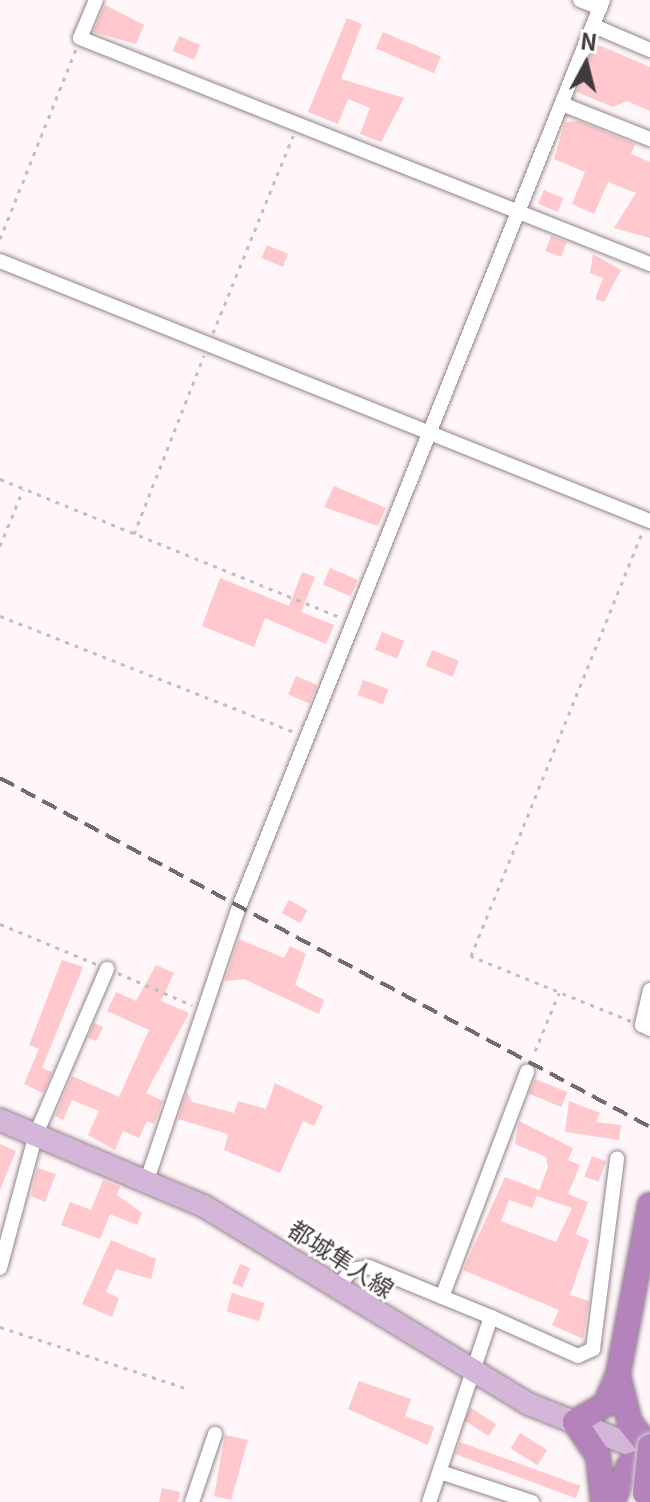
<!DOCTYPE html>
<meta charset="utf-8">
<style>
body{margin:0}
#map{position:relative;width:650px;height:1502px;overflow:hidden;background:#fef6f9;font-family:Georgia,"Noto Sans JP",serif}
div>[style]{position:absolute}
.building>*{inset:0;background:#ffc8cc;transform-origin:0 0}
.path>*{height:3px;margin-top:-1.5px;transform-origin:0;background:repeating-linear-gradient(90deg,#c4bcbf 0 4px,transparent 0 10px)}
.roads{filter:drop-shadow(0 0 2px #94838b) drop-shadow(0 0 2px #94838b)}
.street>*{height:14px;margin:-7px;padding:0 7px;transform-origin:7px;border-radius:7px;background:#fff}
.primary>*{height:22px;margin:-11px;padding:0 11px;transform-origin:11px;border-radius:11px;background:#d3b5d7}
.highway>*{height:24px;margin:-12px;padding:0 12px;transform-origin:12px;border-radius:12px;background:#b583bc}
.rail>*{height:4px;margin-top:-2px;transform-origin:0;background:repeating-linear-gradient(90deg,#736c6f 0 16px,transparent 0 24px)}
.bridges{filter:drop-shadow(0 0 2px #d5d4d4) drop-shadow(0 0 2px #d5d4d4)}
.highway-bridge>*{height:24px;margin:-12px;padding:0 12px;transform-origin:12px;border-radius:12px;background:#b583bc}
span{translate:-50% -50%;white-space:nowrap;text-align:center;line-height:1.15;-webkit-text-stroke:6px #fff;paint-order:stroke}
.street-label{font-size:24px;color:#413a3d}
.north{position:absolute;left:546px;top:24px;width:80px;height:80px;-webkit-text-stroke:6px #fff;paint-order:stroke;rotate:7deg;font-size:22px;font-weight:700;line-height:32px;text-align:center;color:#413a3d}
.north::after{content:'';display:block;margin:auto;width:28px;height:36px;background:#413a3d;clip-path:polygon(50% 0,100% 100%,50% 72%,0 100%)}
</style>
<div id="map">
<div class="building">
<div style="clip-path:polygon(105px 5px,144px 25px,136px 44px,93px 32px)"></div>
<div style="clip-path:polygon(347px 18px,362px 24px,341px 79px,404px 98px,381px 142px,360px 134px,370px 108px,348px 99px,338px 124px,308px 112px)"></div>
<div style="left:383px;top:32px;width:63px;height:18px;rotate:23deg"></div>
<div style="left:179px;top:36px;width:23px;height:16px;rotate:23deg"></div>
<div style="clip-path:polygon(596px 44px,650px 67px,650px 111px,627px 101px,613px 107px,577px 92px)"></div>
<div style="clip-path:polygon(579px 121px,635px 144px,631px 154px,650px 162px,650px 238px,614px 228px,636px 193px,608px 182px,594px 214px,572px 204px,585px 172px,554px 159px,565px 122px)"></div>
<div style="left:544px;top:190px;width:21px;height:15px;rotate:23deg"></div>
<div style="left:551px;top:236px;width:17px;height:16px;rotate:21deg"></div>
<div style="left:267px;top:245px;width:23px;height:14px;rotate:23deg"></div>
<div style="clip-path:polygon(593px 254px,621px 270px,604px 302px,595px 299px,603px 278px,590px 273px)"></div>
<div style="clip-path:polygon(334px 486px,386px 508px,378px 526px,324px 507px)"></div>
<div style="left:330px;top:568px;width:30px;height:18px;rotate:23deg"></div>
<div style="clip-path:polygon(302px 572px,315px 577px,301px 612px,334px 625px,326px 644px,265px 618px,254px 647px,202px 626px,220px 578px,289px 606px)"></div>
<div style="left:382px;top:632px;width:24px;height:19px;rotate:22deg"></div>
<div style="left:432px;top:650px;width:29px;height:17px;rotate:22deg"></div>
<div style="left:296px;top:676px;width:23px;height:20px;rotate:23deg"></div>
<div style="left:363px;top:680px;width:27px;height:16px;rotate:20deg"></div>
<div style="left:289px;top:900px;width:21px;height:15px;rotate:29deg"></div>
<div style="clip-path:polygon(239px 939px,284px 958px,290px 946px,306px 954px,295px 985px,324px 1000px,319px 1014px,244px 979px,225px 981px)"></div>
<div style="clip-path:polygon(62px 960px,83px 967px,42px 1068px,52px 1072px,43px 1093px,24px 1084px,39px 1049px,29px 1045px)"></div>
<div style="clip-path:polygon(156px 965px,174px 973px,161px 1001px,189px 1013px,146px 1093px,163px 1101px,154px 1124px,147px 1121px,139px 1138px,123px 1131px,115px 1150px,88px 1135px,99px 1111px,72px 1100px,63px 1120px,55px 1116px,72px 1076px,119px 1097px,149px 1030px,107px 1011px,116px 992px,136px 1001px)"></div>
<div style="clip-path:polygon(94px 1023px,103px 1027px,96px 1041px,88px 1038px)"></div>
<div style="left:535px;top:1079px;width:35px;height:16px;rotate:22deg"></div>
<div style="clip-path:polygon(275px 1083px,323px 1106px,314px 1126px,303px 1121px,280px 1173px,224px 1150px,228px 1134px,178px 1119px,187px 1092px,192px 1102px,234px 1113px,238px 1101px,266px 1109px)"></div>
<div style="clip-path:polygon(569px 1101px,600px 1113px,596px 1122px,621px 1125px,619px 1140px,565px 1132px)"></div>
<div style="clip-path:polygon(519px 1121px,573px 1148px,568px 1160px,580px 1165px,568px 1194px,588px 1202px,576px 1234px,589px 1240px,570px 1295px,589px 1301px,583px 1339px,552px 1325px,559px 1310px,463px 1270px,505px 1177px,539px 1190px,532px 1208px,509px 1200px,501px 1221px,556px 1242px,572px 1208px,537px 1196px,548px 1167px,546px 1157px,515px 1144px)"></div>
<div style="clip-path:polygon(0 1144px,16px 1151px,0 1190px)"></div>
<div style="left:592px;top:1156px;width:15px;height:22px;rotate:20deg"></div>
<div style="clip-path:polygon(37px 1168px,56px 1174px,45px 1202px,31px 1196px)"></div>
<div style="clip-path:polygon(103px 1180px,120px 1187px,117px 1195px,142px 1213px,137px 1225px,110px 1214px,100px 1239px,61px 1225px,70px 1202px,91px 1210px)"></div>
<div style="clip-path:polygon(111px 1240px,156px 1259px,151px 1279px,116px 1269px,106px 1292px,119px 1298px,112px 1317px,82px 1304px)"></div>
<div style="left:240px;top:1264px;width:11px;height:21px;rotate:22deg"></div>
<div style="left:232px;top:1293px;width:34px;height:19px;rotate:17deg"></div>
<div style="clip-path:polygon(359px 1381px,411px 1399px,405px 1416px,434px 1427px,428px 1445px,348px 1409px)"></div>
<div style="left:471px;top:1408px;width:30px;height:14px;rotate:33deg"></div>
<div style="left:520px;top:1433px;width:32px;height:18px;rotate:32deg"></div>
<div style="clip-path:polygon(225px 1435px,248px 1440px,231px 1500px,214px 1496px)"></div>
<div style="left:460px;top:1442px;width:128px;height:13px;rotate:20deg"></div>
<div style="clip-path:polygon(162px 1488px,180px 1492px,178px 1502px,159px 1502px)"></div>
</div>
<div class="path">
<div style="left:0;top:239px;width:205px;rotate:-68.2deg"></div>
<div style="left:213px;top:333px;width:213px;rotate:-67.9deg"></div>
<div style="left:0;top:479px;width:369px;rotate:22.1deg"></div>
<div style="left:134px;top:534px;width:192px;rotate:-68.6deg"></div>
<div style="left:0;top:546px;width:61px;rotate:-67.7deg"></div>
<div style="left:0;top:616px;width:316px;rotate:21.5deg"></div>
<div style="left:0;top:924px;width:104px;rotate:22.6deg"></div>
<div style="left:118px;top:973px;width:81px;rotate:23.4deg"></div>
<div style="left:631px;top:1021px;width:173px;rotate:-157.9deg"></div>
<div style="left:471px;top:956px;width:456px;rotate:-68deg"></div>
<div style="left:535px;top:1051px;width:63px;rotate:-67.5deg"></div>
<div style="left:0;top:1327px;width:196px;rotate:18.2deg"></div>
</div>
<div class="roads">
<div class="street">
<div style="left:96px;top:0;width:41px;rotate:112.8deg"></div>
<div style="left:80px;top:38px;width:613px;rotate:21.63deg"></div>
<div style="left:580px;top:0;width:22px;rotate:22deg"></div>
<div style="left:594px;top:26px;width:61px;rotate:23.2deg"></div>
<div style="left:562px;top:104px;width:95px;rotate:21.7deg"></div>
<div style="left:0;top:261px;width:700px;rotate:21.8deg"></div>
<div style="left:650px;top:990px;width:36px;rotate:103deg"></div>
<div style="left:642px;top:1025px;width:9px;rotate:27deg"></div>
<div style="left:147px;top:1180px;width:288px;rotate:-71.4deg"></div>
<div style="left:239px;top:907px;width:977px;rotate:-68.13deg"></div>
<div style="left:0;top:1268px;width:139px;rotate:-75deg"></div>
<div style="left:36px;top:1134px;width:180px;rotate:-66.7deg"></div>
<div style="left:339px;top:1285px;width:20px;rotate:-49deg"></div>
<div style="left:352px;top:1270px;width:17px;rotate:-10deg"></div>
<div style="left:369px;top:1267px;width:132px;rotate:22.3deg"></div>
<div style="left:491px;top:1317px;width:195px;rotate:108.5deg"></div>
<div style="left:442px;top:1297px;width:241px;rotate:-69.3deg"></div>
<div style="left:491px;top:1317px;width:95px;rotate:24.1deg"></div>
<div style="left:578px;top:1356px;width:17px;rotate:-25deg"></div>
<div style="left:593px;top:1349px;width:192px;rotate:-82.8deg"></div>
<div style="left:440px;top:1472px;width:97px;rotate:18.1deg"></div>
<div style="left:192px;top:1502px;width:72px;rotate:-71.3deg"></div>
</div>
<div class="primary">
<div style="left:0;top:1120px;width:221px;rotate:22.9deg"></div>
<div style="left:204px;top:1206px;width:381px;rotate:31.4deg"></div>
<div style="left:529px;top:1404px;width:131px;rotate:22deg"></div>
</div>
<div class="highway">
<div style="left:650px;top:1205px;width:173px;rotate:100.7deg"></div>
<div style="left:618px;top:1375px;width:49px;rotate:76deg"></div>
<div style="left:630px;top:1423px;width:32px;rotate:51deg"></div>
<div style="left:603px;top:1502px;width:46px;rotate:-96.2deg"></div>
<div style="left:598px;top:1456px;width:41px;rotate:-124.1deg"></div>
<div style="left:575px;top:1422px;width:34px;rotate:-30deg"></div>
<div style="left:605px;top:1405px;width:30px;rotate:-67deg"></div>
<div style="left:612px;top:1502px;width:40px;rotate:-65deg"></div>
<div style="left:629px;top:1466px;width:22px;rotate:-21deg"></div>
</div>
</div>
<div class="rail">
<div style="left:0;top:778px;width:738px;rotate:28.23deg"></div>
</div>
<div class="bridges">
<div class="highway-bridge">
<div style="left:645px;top:1493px;width:47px;rotate:-83.9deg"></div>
</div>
</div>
<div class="street-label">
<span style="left:342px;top:1258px;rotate:33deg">都城隼人線</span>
</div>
<div class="north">N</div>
</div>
